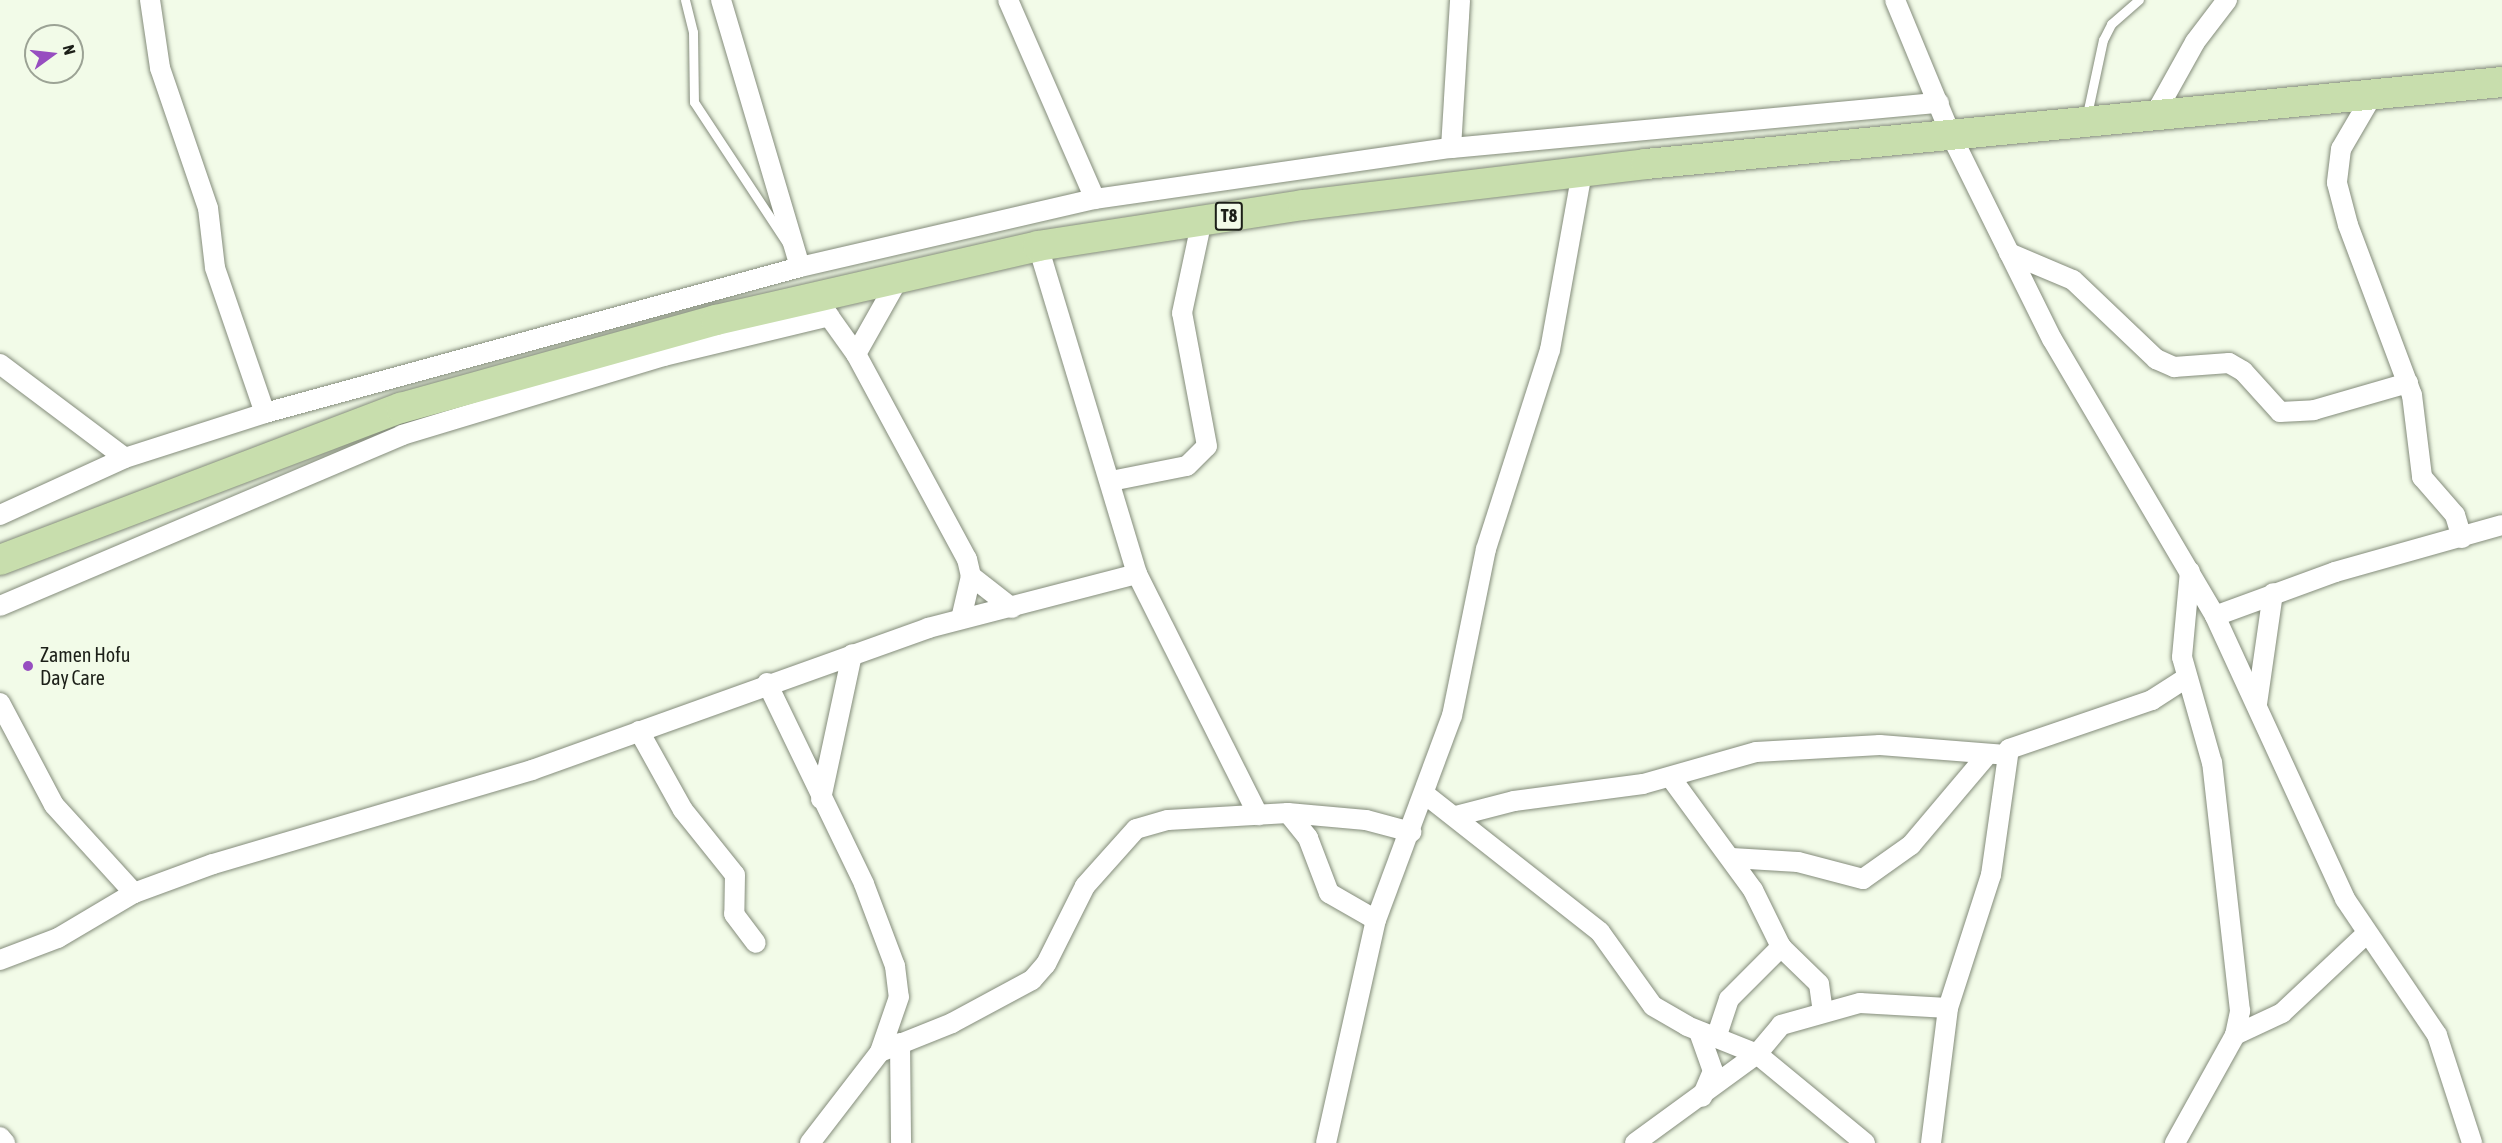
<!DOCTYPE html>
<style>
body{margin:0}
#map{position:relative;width:2502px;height:1143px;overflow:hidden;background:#f2fbe8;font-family:"Asap Condensed",sans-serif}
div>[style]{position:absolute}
.roads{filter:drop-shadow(0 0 2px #848c7b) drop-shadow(0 0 2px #848c7b)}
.service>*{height:9px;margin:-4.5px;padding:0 4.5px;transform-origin:4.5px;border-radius:4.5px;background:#fff}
.minor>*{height:20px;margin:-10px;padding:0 10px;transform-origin:10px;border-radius:10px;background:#fff}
.primary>*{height:30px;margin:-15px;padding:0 15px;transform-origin:15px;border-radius:15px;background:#c8dead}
.dots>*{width:16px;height:16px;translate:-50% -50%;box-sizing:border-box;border:3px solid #f2fbe8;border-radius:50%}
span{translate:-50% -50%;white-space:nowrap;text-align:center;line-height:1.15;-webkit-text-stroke:4.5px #f2fbe8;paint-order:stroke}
.shield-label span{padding:2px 4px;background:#f2fbe8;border:2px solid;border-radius:4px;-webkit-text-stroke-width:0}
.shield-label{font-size:18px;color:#1c1f18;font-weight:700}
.poi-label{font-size:20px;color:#1c1f18}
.left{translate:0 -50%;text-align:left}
.north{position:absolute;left:24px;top:24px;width:60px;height:60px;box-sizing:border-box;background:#f2fbe8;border:2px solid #9ca395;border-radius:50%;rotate:75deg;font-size:16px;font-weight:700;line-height:24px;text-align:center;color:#1c1f18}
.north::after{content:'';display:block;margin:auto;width:21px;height:27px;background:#974ec0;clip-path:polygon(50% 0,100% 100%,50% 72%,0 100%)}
</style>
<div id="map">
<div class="roads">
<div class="service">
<div style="left:685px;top:0;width:33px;rotate:76deg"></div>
<div style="left:693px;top:32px;width:70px;rotate:89.2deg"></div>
<div style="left:694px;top:102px;width:173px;rotate:56.6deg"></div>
<div style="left:2086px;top:119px;width:81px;rotate:-77.9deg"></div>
<div style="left:2103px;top:40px;width:18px;rotate:-63deg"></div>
<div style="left:2111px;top:24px;width:37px;rotate:-41deg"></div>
</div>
<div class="minor">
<div style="left:150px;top:0;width:69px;rotate:81.6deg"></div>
<div style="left:160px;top:68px;width:148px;rotate:71.1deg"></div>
<div style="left:208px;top:208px;width:60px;rotate:83.3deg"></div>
<div style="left:215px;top:268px;width:153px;rotate:71deg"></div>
<div style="left:721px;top:0;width:278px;rotate:73.5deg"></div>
<div style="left:1008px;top:0;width:217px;rotate:66.4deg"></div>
<div style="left:1895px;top:0;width:144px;rotate:67.5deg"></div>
<div style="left:1950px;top:133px;width:230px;rotate:63.7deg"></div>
<div style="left:2052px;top:339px;width:321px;rotate:59.5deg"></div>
<div style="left:2215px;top:616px;width:311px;rotate:65.3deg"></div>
<div style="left:2345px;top:899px;width:164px;rotate:55.9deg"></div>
<div style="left:2437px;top:1035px;width:114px;rotate:72deg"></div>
<div style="left:2372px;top:96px;width:61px;rotate:120.3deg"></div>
<div style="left:2341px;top:149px;width:34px;rotate:97deg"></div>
<div style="left:2337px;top:183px;width:43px;rotate:75.3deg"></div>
<div style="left:2348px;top:225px;width:182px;rotate:69.4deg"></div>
<div style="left:2412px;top:395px;width:83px;rotate:83deg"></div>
<div style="left:2422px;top:477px;width:50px;rotate:49deg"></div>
<div style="left:2455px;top:515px;width:24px;rotate:73deg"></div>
<div style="left:2155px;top:114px;width:82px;rotate:-60.9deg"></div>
<div style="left:2195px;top:42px;width:53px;rotate:-52.7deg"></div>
<div style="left:1451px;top:148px;width:148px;rotate:-86.5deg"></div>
<div style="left:1038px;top:246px;width:343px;rotate:73.2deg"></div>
<div style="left:1137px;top:574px;width:270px;rotate:63.3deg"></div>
<div style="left:2009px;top:253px;width:69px;rotate:22.9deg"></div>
<div style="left:2073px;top:280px;width:115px;rotate:43.6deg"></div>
<div style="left:2156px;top:359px;width:20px;rotate:24deg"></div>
<div style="left:2174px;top:367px;width:55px;rotate:-4.2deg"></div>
<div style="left:2229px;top:363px;width:16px;rotate:30deg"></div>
<div style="left:2243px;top:371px;width:55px;rotate:47.9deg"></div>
<div style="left:2280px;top:412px;width:34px;rotate:-3deg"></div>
<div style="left:2314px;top:410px;width:98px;rotate:-16deg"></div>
<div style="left:821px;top:305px;width:60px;rotate:54.5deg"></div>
<div style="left:856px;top:354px;width:233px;rotate:61.6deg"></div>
<div style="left:967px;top:559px;width:17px;rotate:77deg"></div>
<div style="left:971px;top:576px;width:44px;rotate:103.1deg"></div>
<div style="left:856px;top:354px;width:92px;rotate:-60.6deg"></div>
<div style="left:0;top:364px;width:156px;rotate:36.9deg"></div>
<div style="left:1111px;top:481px;width:77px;rotate:-11.2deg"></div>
<div style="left:1187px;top:466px;width:28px;rotate:-45deg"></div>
<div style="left:1207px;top:446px;width:135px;rotate:-100.6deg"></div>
<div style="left:1182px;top:313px;width:95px;rotate:-77.9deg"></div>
<div style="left:0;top:515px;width:137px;rotate:-24.5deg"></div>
<div style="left:125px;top:458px;width:147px;rotate:-17.8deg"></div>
<div style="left:265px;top:413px;width:555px;rotate:-15.26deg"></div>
<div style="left:800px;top:267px;width:303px;rotate:-13deg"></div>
<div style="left:1095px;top:199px;width:360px;rotate:-8.2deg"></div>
<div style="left:1451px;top:148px;width:490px;rotate:-5.3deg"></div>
<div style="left:971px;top:576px;width:52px;rotate:38deg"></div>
<div style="left:0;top:606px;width:437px;rotate:-23deg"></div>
<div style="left:402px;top:435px;width:274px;rotate:-16.8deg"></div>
<div style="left:664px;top:356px;width:170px;rotate:-13.6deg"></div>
<div style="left:2215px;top:616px;width:128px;rotate:-20.1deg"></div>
<div style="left:2335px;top:572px;width:173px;rotate:-15.7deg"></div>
<div style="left:767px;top:683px;width:223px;rotate:64.2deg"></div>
<div style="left:864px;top:884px;width:88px;rotate:69.3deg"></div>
<div style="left:895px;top:966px;width:31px;rotate:83deg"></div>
<div style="left:899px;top:997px;width:58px;rotate:109.1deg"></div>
<div style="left:880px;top:1052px;width:115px;rotate:127.6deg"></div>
<div style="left:0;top:703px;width:115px;rotate:62.1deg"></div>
<div style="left:54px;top:805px;width:119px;rotate:47.7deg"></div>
<div style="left:2257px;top:704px;width:112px;rotate:-81.8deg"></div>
<div style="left:639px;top:731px;width:90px;rotate:60.9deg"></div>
<div style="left:683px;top:810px;width:83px;rotate:51.3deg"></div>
<div style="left:735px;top:875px;width:39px;rotate:91deg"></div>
<div style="left:734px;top:914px;width:36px;rotate:53deg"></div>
<div style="left:1671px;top:778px;width:139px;rotate:53.8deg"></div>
<div style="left:1753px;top:890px;width:64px;rotate:63.8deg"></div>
<div style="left:1781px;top:947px;width:53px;rotate:44.2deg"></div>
<div style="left:1819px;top:984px;width:27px;rotate:82deg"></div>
<div style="left:1426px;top:795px;width:221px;rotate:38.2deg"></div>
<div style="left:1600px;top:932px;width:91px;rotate:54.4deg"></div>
<div style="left:1653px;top:1006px;width:39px;rotate:30deg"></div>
<div style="left:1687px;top:1026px;width:75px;rotate:21.8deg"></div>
<div style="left:1757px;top:1054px;width:140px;rotate:39.5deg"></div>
<div style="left:821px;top:799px;width:148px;rotate:-77.9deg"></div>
<div style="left:1288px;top:813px;width:32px;rotate:51deg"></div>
<div style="left:1308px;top:838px;width:59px;rotate:69.1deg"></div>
<div style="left:1329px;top:893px;width:54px;rotate:29.9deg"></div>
<div style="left:1456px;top:816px;width:60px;rotate:-14.5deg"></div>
<div style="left:1514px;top:801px;width:130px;rotate:-7.5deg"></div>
<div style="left:1643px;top:784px;width:117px;rotate:-15.8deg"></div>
<div style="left:1756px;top:752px;width:124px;rotate:-3.2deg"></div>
<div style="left:1880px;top:745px;width:126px;rotate:4.5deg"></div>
<div style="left:1732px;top:858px;width:66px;rotate:3.5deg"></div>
<div style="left:1798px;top:862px;width:67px;rotate:14.7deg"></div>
<div style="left:1863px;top:879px;width:59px;rotate:-35.3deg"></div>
<div style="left:1911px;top:845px;width:118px;rotate:-49.8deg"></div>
<div style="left:0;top:960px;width:62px;rotate:-20.8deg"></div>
<div style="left:58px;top:938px;width:88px;rotate:-30.6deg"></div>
<div style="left:134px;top:893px;width:84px;rotate:-20.2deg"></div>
<div style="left:213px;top:864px;width:333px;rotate:-16.4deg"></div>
<div style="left:532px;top:770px;width:421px;rotate:-19.7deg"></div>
<div style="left:928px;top:628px;width:216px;rotate:-14.5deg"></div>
<div style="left:1699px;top:1032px;width:41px;rotate:70.3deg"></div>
<div style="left:1713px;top:1071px;width:28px;rotate:113deg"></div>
<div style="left:2235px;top:1035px;width:52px;rotate:-25.1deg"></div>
<div style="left:2282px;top:1013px;width:115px;rotate:-43.2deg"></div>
<div style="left:1716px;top:1038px;width:41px;rotate:-71.6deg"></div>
<div style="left:1729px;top:999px;width:74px;rotate:-45deg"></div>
<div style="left:900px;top:1043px;width:100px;rotate:89.4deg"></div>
<div style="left:880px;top:1052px;width:78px;rotate:-21.9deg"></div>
<div style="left:952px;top:1023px;width:91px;rotate:-28.3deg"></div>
<div style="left:1032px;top:980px;width:21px;rotate:-49deg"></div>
<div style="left:1046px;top:964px;width:87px;rotate:-63.4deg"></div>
<div style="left:1085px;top:886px;width:76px;rotate:-48.2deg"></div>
<div style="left:1136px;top:829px;width:33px;rotate:-16deg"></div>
<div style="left:1168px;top:820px;width:120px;rotate:-3.3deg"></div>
<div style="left:1288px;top:813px;width:78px;rotate:5.1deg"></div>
<div style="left:1366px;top:820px;width:47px;rotate:14.9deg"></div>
<div style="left:0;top:1137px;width:8px;rotate:50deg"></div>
<div style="left:1326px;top:1143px;width:229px;rotate:-77.4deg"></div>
<div style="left:1376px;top:920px;width:218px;rotate:-69.6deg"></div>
<div style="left:1452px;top:716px;width:170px;rotate:-78.5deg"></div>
<div style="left:1486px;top:549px;width:209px;rotate:-72.2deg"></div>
<div style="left:1550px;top:350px;width:181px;rotate:-79.8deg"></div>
<div style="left:1635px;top:1143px;width:151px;rotate:-36.1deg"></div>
<div style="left:1757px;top:1054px;width:38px;rotate:-50deg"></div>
<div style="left:1781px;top:1025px;width:82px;rotate:-15.6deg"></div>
<div style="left:1860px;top:1003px;width:88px;rotate:3.3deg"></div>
<div style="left:1931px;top:1143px;width:136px;rotate:-82.8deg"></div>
<div style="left:1948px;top:1008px;width:140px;rotate:-72.1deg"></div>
<div style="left:1991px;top:875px;width:127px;rotate:-81.9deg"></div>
<div style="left:2009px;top:749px;width:151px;rotate:-18.9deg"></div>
<div style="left:2152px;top:700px;width:40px;rotate:-32.9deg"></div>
<div style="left:2175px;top:1143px;width:124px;rotate:-60.9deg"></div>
<div style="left:2235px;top:1035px;width:25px;rotate:-78deg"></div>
<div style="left:2240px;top:1011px;width:250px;rotate:-96.4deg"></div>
<div style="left:2212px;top:763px;width:110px;rotate:-105.8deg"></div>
<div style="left:2182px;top:657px;width:86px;rotate:-84.7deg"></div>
</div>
<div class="primary">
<div style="left:0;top:560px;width:429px;rotate:-20.8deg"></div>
<div style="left:401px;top:408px;width:327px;rotate:-15.6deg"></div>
<div style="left:716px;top:320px;width:330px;rotate:-12.9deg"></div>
<div style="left:1038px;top:246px;width:268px;rotate:-8.8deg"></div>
<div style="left:1303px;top:205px;width:345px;rotate:-6.8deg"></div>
<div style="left:1646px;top:164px;width:860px;rotate:-5.47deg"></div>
</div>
</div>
<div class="dots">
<div style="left:28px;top:666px;background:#974ec0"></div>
</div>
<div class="shield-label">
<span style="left:1229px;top:216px">T8</span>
</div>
<div class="poi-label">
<span class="left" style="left:40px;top:666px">Zamen Hofu<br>Day Care</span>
</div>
<div class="north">N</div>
</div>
